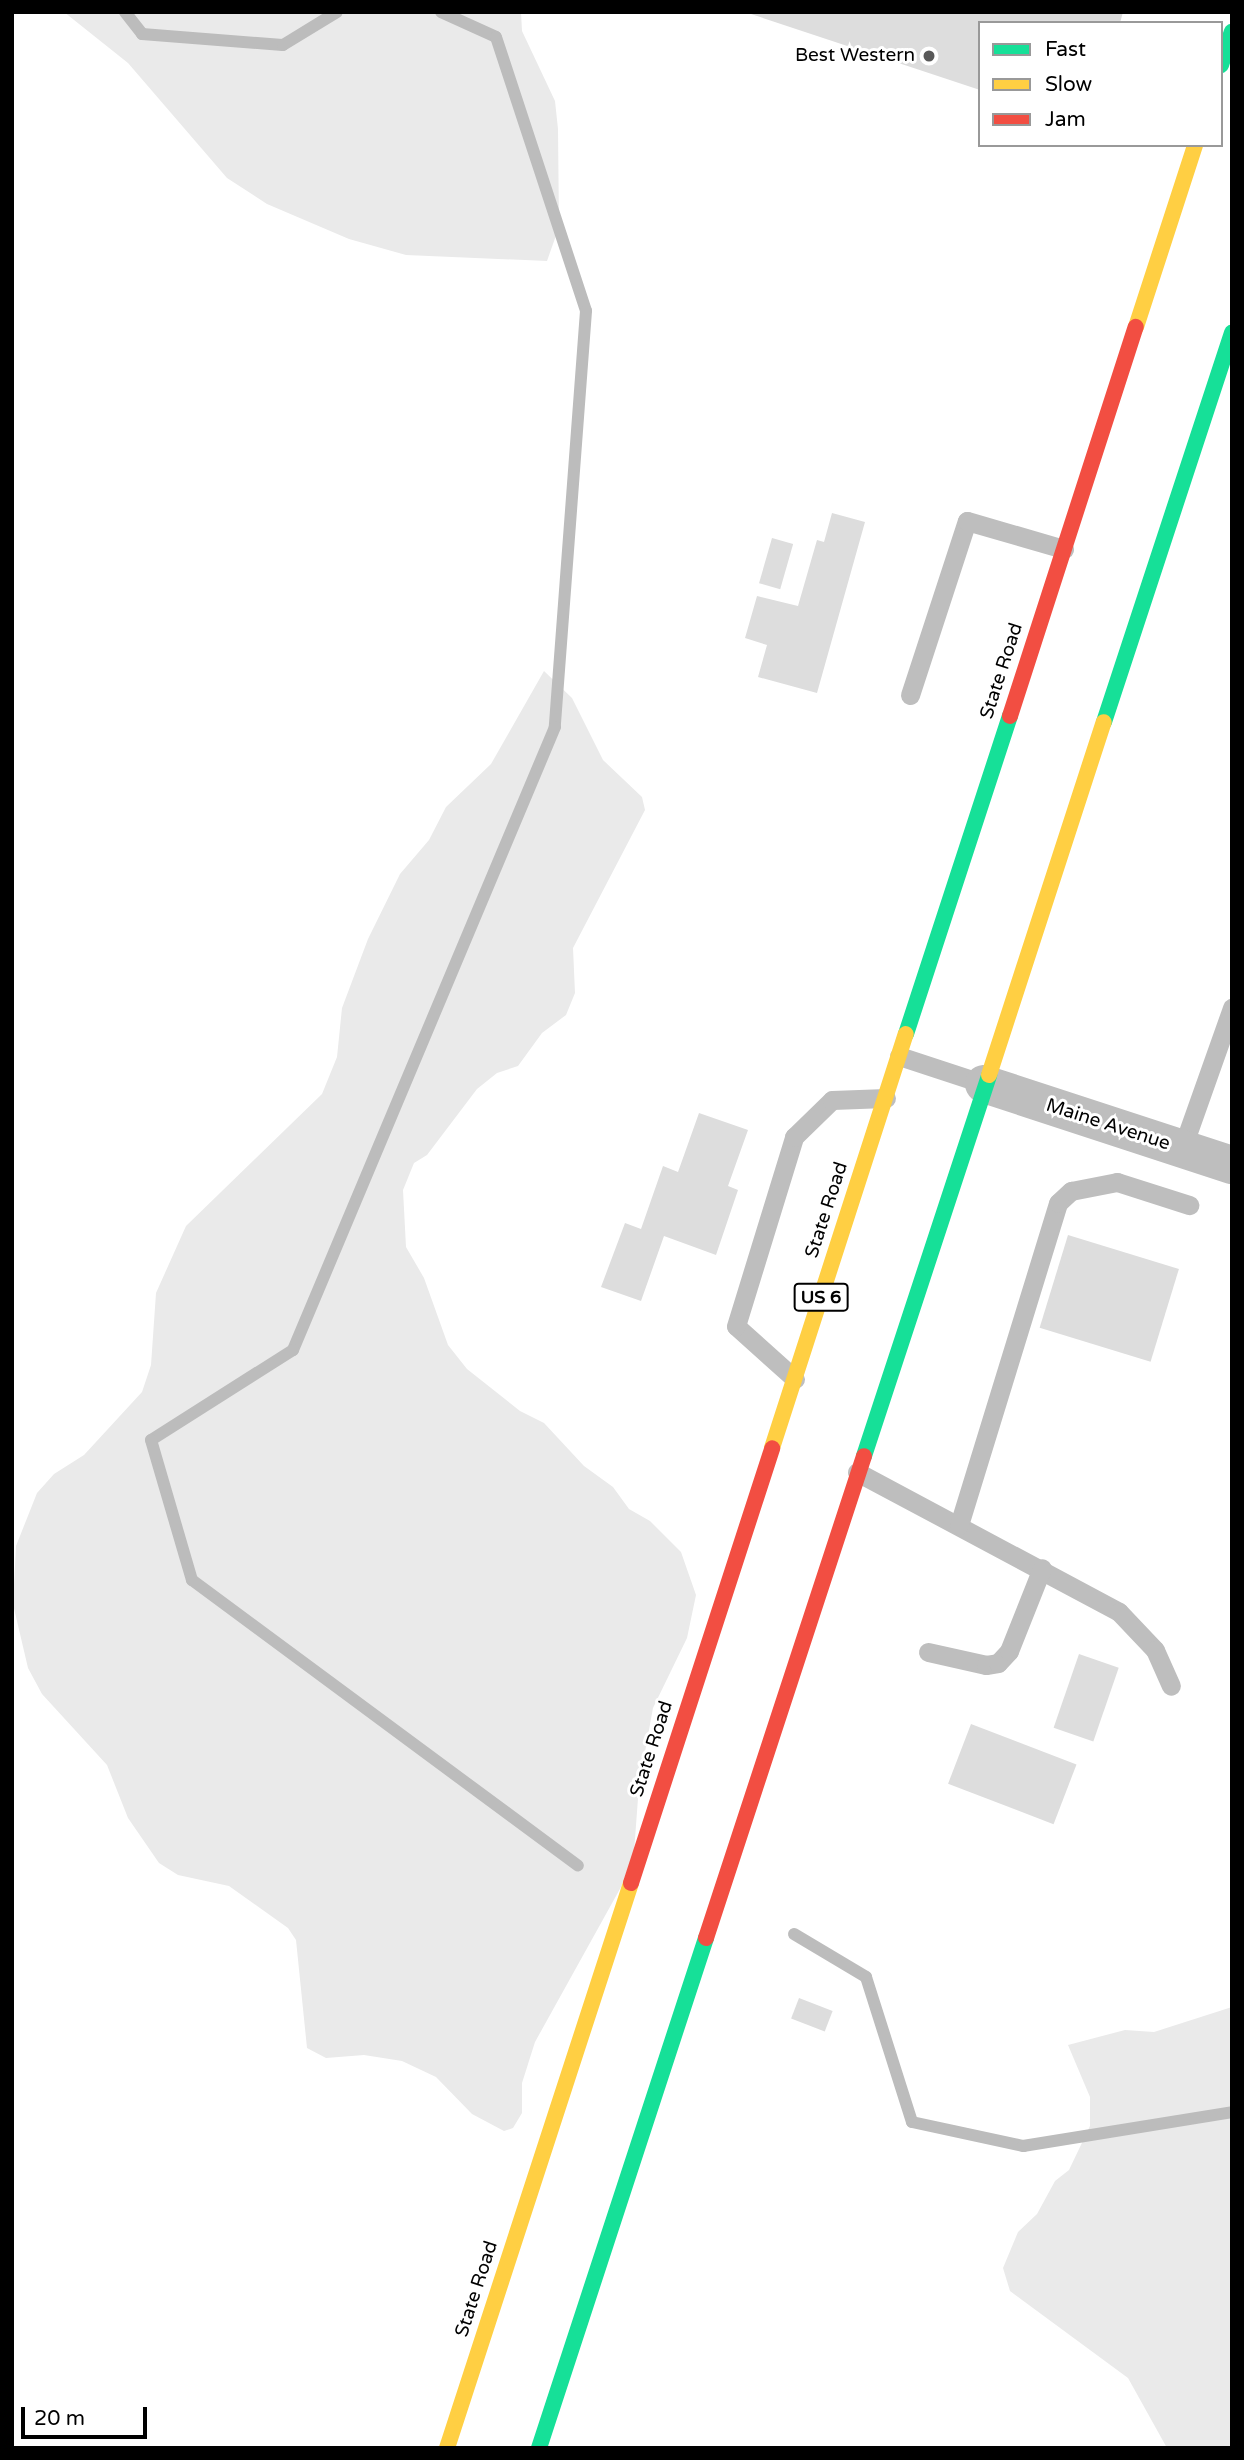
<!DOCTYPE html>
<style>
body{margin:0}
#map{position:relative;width:1244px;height:2460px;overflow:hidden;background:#fff;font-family:"Varela Round",sans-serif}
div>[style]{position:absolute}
.green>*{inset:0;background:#eaeaea}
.stream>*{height:12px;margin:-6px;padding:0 6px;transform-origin:6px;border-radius:6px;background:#bcbcbc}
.building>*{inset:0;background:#ddd;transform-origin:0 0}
.lane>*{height:19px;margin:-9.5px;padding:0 9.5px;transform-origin:9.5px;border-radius:9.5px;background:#bebebe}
.street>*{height:38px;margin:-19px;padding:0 19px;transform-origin:19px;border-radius:19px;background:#bebebe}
.fast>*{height:16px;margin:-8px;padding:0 8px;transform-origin:8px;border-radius:8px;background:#16e098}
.slow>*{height:16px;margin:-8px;padding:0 8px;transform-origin:8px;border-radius:8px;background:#ffcf43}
.jam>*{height:16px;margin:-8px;padding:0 8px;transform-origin:8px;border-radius:8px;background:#f24e42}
.dots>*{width:19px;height:19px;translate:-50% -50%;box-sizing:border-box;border:4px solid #fff;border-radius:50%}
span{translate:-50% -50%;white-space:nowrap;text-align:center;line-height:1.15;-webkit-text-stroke:6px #fff;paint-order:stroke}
.shield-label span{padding:2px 5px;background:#fff;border:2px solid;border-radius:5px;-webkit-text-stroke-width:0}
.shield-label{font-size:18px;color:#000;font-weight:700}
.poi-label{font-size:19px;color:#000}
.right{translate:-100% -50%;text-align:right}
.street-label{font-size:19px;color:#000}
.frame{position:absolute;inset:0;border:14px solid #000;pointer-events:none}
.legend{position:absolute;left:978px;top:21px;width:245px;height:126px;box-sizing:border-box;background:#fff;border:2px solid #999;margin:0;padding:9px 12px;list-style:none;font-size:21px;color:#000}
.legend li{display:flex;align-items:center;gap:14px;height:35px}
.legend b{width:35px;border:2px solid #999}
.scale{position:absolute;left:21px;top:2407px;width:126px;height:32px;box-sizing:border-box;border:4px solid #000;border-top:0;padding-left:9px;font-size:21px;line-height:24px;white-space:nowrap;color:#000;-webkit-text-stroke:5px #fff;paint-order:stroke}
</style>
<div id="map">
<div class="green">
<div style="clip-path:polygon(64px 12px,521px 12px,522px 31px,555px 101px,558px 129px,559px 227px,547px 261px,406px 255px,349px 239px,267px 204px,227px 178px,128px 63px)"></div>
<div style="clip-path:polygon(544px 671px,572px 698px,603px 760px,642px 797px,645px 810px,573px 948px,575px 993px,566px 1015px,542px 1033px,518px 1066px,497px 1073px,477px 1089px,427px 1155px,414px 1163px,403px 1190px,406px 1247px,424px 1278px,448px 1345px,467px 1369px,520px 1411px,544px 1423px,584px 1466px,613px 1487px,629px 1509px,650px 1521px,681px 1552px,696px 1595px,687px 1638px,653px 1708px,639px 1785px,634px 1852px,621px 1887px,535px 2042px,522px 2083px,522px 2113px,513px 2128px,504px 2131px,472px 2114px,436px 2077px,402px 2061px,364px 2055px,326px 2058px,307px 2048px,296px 1940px,288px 1928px,229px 1886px,178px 1875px,159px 1863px,128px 1818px,107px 1765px,42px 1694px,28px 1668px,13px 1604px,16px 1546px,37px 1493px,54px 1474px,84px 1455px,142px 1392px,151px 1365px,156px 1293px,186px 1226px,322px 1094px,337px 1057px,342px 1008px,368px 939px,400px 874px,429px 840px,446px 807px,491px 764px)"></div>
<div style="clip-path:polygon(1232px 2007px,1232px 2448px,1167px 2448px,1128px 2378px,1010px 2291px,1003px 2268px,1018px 2232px,1037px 2214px,1055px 2181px,1069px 2170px,1090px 2126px,1090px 2097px,1068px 2045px,1125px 2030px,1154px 2032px)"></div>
</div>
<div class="stream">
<div style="left:125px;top:12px;width:28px;rotate:52deg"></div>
<div style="left:142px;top:34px;width:141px;rotate:4.5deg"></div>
<div style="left:283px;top:45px;width:63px;rotate:-31.4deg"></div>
<div style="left:441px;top:12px;width:60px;rotate:24.4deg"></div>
<div style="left:496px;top:37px;width:288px;rotate:71.8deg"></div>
<div style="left:586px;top:311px;width:417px;rotate:94.3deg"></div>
<div style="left:555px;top:727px;width:676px;rotate:112.81deg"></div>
<div style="left:293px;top:1350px;width:168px;rotate:147.6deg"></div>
<div style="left:151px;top:1440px;width:146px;rotate:73.7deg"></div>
<div style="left:192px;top:1580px;width:480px;rotate:36.5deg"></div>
<div style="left:794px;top:1934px;width:84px;rotate:30.8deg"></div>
<div style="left:866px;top:1977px;width:152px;rotate:72.4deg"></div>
<div style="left:912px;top:2122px;width:114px;rotate:12.2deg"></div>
<div style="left:1023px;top:2146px;width:212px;rotate:-9.2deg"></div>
</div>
<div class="building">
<div style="clip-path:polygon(1123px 12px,1120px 23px,980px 23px,980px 90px,748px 13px)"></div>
<div style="clip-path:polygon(832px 513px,865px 522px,817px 693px,758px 677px,767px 645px,745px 638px,757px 596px,798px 606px,817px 540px,824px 542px)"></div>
<div style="left:772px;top:538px;width:22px;height:47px;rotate:16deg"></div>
<div style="clip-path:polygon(699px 1113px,748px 1130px,728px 1186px,738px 1190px,716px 1255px,664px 1236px,641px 1301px,601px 1287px,625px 1223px,641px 1229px,663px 1166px,678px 1172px)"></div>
<div style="left:1068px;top:1235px;width:116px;height:97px;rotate:17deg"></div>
<div style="left:1079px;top:1654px;width:42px;height:78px;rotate:19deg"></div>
<div style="left:971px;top:1724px;width:113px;height:64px;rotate:21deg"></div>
<div style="left:799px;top:1998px;width:36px;height:22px;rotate:21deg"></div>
</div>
<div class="lane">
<div style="left:910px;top:695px;width:183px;rotate:-71.9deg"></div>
<div style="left:967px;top:521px;width:101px;rotate:16.1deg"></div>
<div style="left:899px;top:1056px;width:89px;rotate:18.2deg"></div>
<div style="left:1182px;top:1149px;width:150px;rotate:-70.5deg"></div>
<div style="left:795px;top:1379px;width:79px;rotate:-138.1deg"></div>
<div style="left:736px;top:1326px;width:198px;rotate:-72.9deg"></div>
<div style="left:794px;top:1137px;width:53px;rotate:-44.2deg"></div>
<div style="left:832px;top:1100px;width:54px;rotate:-2.1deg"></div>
<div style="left:857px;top:1472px;width:297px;rotate:28.1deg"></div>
<div style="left:1119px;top:1612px;width:52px;rotate:46.5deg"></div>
<div style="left:1155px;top:1650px;width:39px;rotate:66deg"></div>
<div style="left:959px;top:1525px;width:337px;rotate:-72.9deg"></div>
<div style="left:1058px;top:1203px;width:18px;rotate:-43deg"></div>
<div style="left:1071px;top:1191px;width:47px;rotate:-11.1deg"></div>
<div style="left:1117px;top:1182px;width:76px;rotate:17.7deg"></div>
<div style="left:928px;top:1652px;width:59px;rotate:12.6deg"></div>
<div style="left:986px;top:1665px;width:12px;rotate:-9deg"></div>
<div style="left:998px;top:1663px;width:16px;rotate:-47deg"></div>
<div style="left:1009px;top:1651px;width:89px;rotate:-68.3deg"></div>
</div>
<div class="street">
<div style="left:984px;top:1084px;width:261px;rotate:18.1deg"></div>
</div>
<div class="fast">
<div style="left:1221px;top:65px;width:35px;rotate:-72deg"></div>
<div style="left:1104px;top:722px;width:410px;rotate:-71.8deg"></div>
<div style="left:906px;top:1034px;width:335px;rotate:-71.9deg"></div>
<div style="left:864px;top:1456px;width:401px;rotate:-71.8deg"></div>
<div style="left:539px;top:2448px;width:537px;rotate:-71.87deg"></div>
</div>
<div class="slow">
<div style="left:1136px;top:327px;width:191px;rotate:-72deg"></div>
<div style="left:989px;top:1075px;width:371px;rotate:-72deg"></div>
<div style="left:772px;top:1448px;width:435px;rotate:-72.1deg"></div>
<div style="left:447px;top:2448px;width:594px;rotate:-71.96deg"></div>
</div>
<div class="jam">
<div style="left:1010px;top:716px;width:409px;rotate:-72.1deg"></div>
<div style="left:631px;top:1883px;width:457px;rotate:-72deg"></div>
<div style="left:706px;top:1938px;width:507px;rotate:-71.85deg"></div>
</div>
<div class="dots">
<div style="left:929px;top:56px;background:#595959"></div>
</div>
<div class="shield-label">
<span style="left:821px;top:1297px">US 6</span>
</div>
<div class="poi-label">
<span class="right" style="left:915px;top:56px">Best Western</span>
</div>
<div class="street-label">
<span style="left:1002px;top:671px;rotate:-72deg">State Road</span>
<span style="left:1108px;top:1125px;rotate:18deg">Maine Avenue</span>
<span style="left:827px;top:1210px;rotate:-72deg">State Road</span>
<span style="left:652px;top:1749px;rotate:-72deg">State Road</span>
<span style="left:477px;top:2289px;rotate:-72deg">State Road</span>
</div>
<div class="frame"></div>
<ul class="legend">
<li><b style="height:9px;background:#16e098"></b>Fast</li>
<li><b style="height:9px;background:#ffcf43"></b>Slow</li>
<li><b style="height:9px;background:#f24e42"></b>Jam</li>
</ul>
<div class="scale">20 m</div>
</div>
